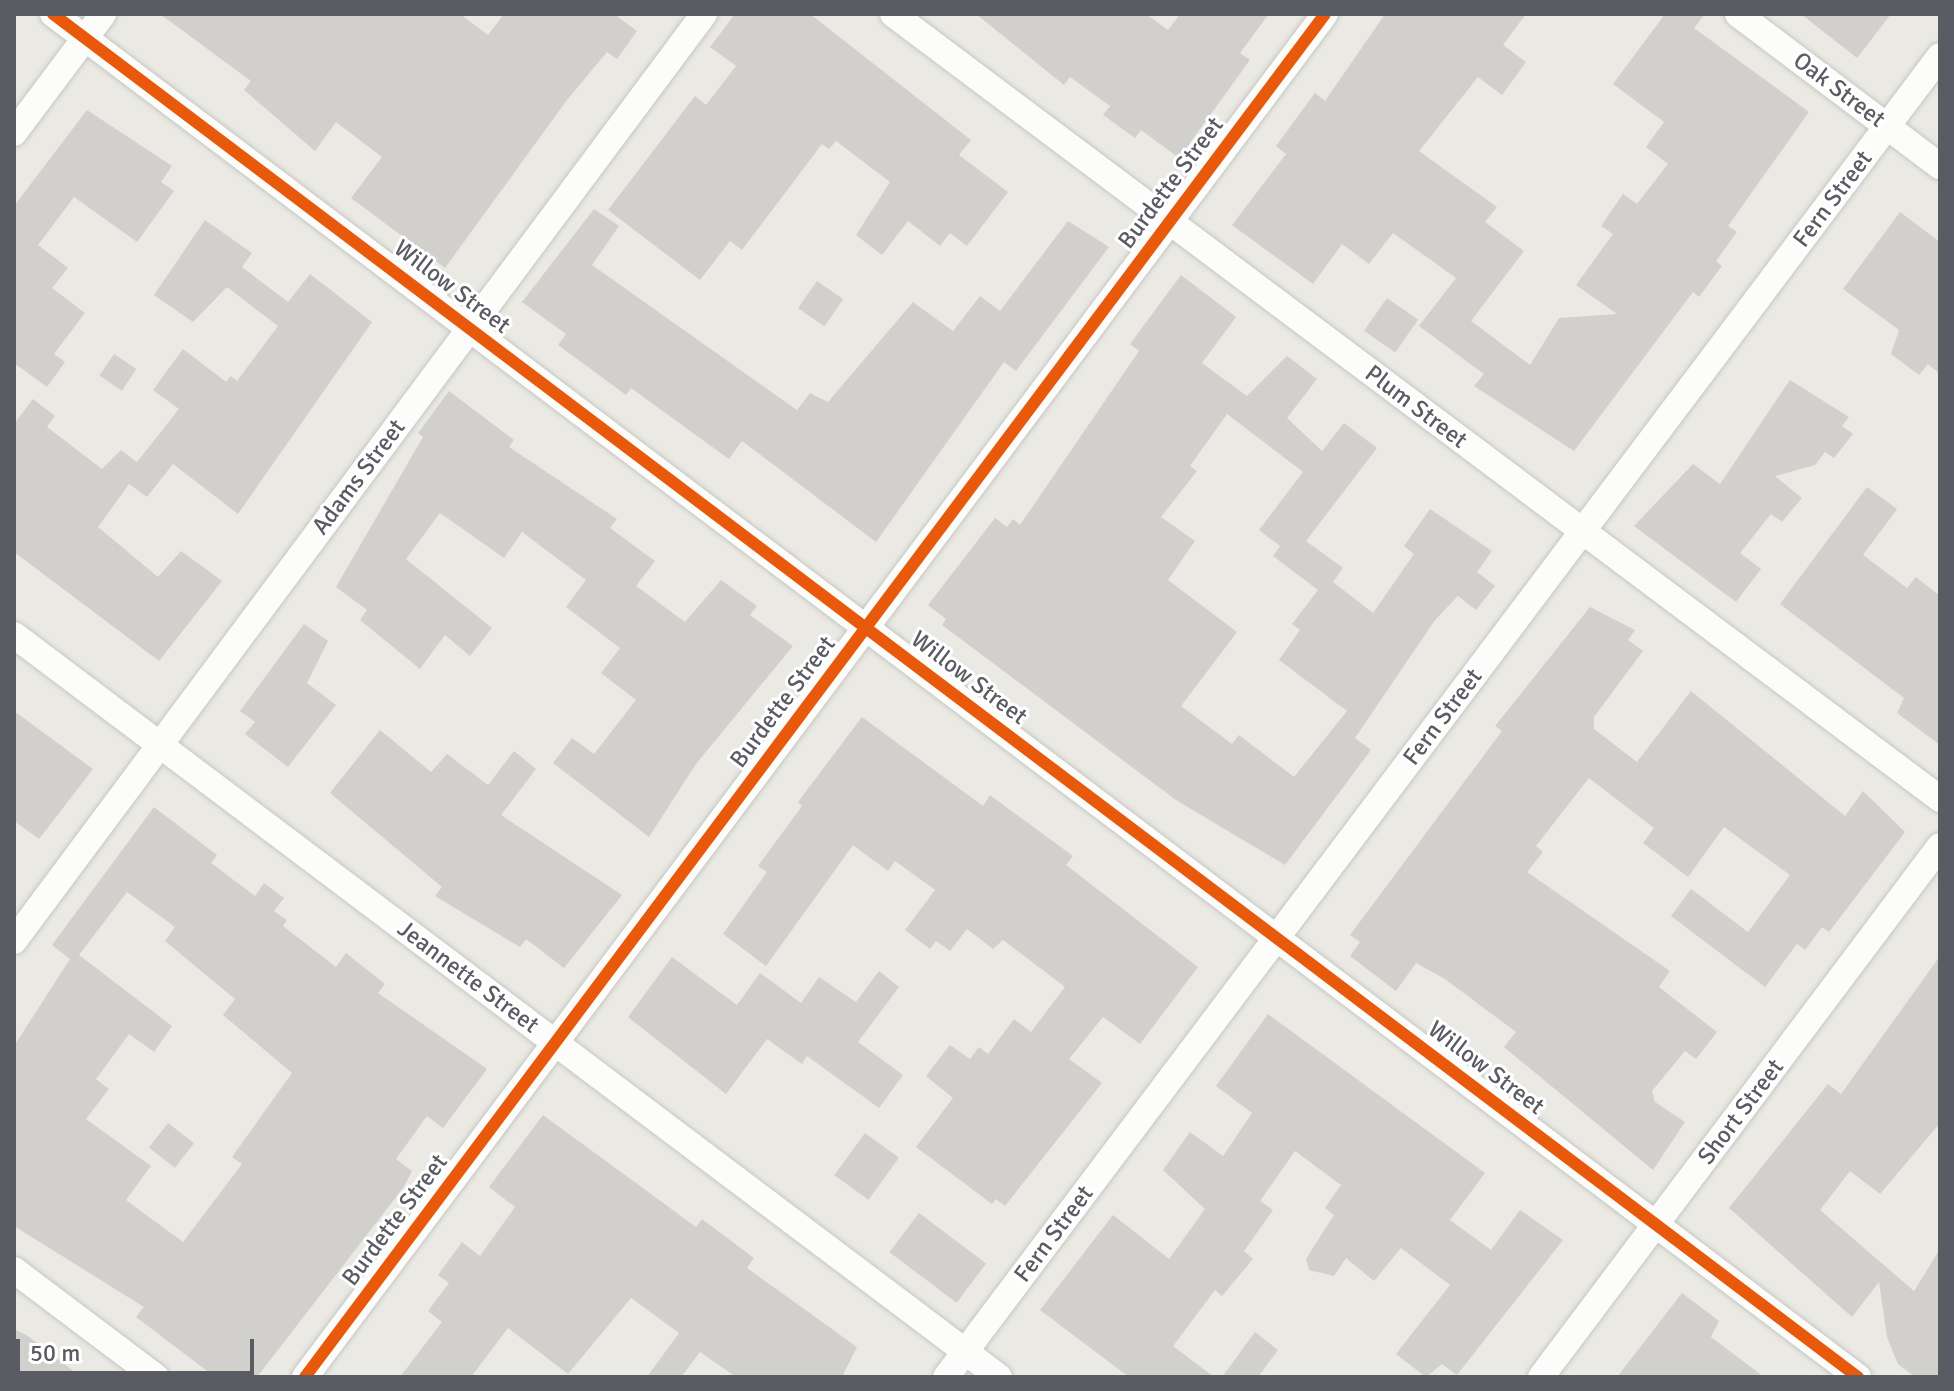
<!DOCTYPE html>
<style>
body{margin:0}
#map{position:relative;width:1954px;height:1391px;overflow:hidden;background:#eae9e3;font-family:Signika,sans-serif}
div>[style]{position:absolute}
.building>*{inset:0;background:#d1d0cd;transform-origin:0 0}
.roads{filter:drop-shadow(0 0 2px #c6c7c5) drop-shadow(0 0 2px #c6c7c5)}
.street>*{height:26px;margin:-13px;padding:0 13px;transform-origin:13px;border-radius:13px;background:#fcfcfb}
.cycleway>*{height:12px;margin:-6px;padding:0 6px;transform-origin:6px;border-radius:6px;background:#e8590c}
span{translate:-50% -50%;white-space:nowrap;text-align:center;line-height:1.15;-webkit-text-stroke:6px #fff;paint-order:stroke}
.street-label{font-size:24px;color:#595c62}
.frame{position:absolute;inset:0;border:16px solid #595c62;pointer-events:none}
.scale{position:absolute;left:16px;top:1339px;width:238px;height:36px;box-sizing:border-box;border:4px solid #595c62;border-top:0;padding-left:10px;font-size:24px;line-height:28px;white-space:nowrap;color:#595c62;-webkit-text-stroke:6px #fff;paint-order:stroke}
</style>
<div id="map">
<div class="building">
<div style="clip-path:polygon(160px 14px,460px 14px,488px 35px,504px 14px,614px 14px,637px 31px,617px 59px,607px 52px,567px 100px,445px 268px,351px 198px,382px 157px,336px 122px,315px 151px,244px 90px,251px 81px)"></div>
<div style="clip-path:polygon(735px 14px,810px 14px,971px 140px,959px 155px,1008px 192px,967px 246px,950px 233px,940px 246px,908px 221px,882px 255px,856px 235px,890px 182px,836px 141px,829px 149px,822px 144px,742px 250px,730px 241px,700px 280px,608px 210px,695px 96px,706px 105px,736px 66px,710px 47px)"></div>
<div style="clip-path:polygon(976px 14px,1146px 14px,1168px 30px,1180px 14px,1269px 14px,1240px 53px,1250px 60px,1179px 158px,1141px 130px,1135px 138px,1103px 115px,1110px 106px,1070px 77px,1064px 85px)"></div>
<div style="clip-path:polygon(1385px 14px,1526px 14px,1503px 45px,1526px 62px,1502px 95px,1478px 77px,1419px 151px,1497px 207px,1485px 222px,1524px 251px,1471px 321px,1530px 365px,1559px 318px,1617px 314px,1576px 285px,1613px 234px,1601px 226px,1623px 194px,1637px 204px,1668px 164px,1646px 147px,1664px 122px,1613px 84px,1665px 14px,1705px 14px,1694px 28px,1809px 112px,1728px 226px,1737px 232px,1716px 261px,1722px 266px,1699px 297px,1693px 292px,1574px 451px,1474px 386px,1484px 374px,1419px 326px,1456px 278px,1393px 233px,1369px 264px,1342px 244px,1313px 284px,1232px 225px,1286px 154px,1276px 146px,1315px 93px,1325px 101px)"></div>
<div style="clip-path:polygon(1801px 14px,1891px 14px,1857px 58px)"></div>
<div style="clip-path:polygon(87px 110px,172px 166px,161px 182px,174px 191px,137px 242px,74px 197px,38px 245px,68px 268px,52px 288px,85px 313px,54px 354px,65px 362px,47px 387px,14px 363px,14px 206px)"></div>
<div style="clip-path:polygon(594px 209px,619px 226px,592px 265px,797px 410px,810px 393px,828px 402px,913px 302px,953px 331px,980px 296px,1000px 311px,1068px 221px,1109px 247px,1016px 371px,1004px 362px,876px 542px,742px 441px,729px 459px,631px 388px,626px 395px,558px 345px,566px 334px,522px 302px)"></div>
<div style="clip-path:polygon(1900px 212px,1940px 242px,1940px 374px,1928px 364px,1919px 375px,1891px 354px,1899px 330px,1843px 289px)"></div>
<div style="clip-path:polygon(205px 220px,252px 253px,242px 267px,288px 302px,310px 274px,372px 322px,238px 514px,173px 464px,147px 497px,129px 484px,98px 527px,158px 577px,181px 551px,222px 581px,159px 661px,14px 552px,14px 424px,33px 399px,55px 416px,47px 427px,102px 469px,121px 450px,137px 462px,179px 409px,153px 390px,183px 349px,226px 382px,231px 376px,237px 381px,278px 326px,227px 287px,193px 322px,154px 295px)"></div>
<div style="clip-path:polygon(evenodd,1181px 275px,1236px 317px,1202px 363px,1247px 396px,1287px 356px,1317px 379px,1287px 418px,1322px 451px,1344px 423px,1377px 448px,1306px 541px,1343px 568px,1333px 582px,1373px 613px,1414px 554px,1404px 546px,1430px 509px,1492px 551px,1477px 572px,1495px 586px,1476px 610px,1458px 596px,1435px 620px,1355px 738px,1371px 750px,1285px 865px,1176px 800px,942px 625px,946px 619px,928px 605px,995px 518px,1007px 527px,1013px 519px,1020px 525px,1139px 351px,1130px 344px,1181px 275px,1227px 414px,1303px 472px,1259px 530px,1280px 546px,1273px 556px,1318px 590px,1292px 624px,1300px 630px,1279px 660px,1347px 711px,1294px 777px,1239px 735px,1232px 744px,1181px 706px,1237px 632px,1168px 580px,1195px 541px,1161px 517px,1197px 471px,1190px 466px,1227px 414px)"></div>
<div style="left:817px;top:281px;width:32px;height:33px;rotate:35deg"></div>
<div style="left:1387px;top:298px;width:38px;height:40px;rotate:35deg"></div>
<div style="left:114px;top:354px;width:27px;height:26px;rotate:34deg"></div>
<div style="clip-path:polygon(1790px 380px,1849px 417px,1842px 426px,1853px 434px,1834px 458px,1825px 452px,1815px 465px,1775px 476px,1802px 498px,1782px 522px,1771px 514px,1740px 553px,1761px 569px,1736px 602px,1634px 526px,1693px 464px,1720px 484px)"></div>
<div style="clip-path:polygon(449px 391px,514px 440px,509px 447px,617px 519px,610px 528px,655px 561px,636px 586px,685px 622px,721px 580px,757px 606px,750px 615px,793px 646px,696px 764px,649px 837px,553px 763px,572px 738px,594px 754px,636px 700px,601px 673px,620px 648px,566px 607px,586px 580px,522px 532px,504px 558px,440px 513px,406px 559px,492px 628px,470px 656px,445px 635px,420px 669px,360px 620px,367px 610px,336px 587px,423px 437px,418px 433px)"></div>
<div style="clip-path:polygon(1867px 487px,1897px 509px,1863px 555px,1907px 588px,1916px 577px,1940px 596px,1940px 745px,1897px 713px,1904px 698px,1780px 604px)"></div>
<div style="clip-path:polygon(1590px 607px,1635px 630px,1628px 640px,1643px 651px,1594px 717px,1594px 729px,1637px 762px,1691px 691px,1845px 816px,1863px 791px,1905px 832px,1829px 932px,1822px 927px,1805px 950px,1797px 944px,1765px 987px,1671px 916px,1691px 889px,1748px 932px,1790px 875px,1724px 827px,1688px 877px,1643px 843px,1654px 828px,1589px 778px,1536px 846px,1543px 852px,1527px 872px,1670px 971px,1659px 987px,1717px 1032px,1696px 1059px,1685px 1051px,1652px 1091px,1655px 1102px,1685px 1122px,1653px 1170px,1504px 1047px,1516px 1032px,1445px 979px,1416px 963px,1396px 991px,1350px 956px,1360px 942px,1350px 935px,1502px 731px,1495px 726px)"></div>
<div style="clip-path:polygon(304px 624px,328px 641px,307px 683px,336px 705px,288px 767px,245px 734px,255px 722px,240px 711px)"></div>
<div style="clip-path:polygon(14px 711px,93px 769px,39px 839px,14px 821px)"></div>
<div style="clip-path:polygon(862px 717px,983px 806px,990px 795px,1017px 815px,1073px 856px,1066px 865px,1198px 967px,1140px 1044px,1103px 1017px,1069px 1059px,1102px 1083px,1005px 1206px,996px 1199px,992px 1204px,916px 1147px,953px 1098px,926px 1076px,950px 1045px,970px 1059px,979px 1047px,988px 1054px,1014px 1019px,1031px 1032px,1065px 987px,1003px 940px,993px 949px,967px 929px,950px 951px,936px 941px,930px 949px,905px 930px,935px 890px,895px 861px,888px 871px,853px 845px,766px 966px,723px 934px,767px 872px,758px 866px,802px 806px,798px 802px)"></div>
<div style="clip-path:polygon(380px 730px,431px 772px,447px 754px,488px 785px,514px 751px,536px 769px,501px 815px,622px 895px,564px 968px,526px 939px,520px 947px,435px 896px,442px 887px,330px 793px)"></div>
<div style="clip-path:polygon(evenodd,154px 807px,217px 855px,211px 863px,255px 896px,264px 883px,284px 898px,274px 911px,287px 920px,283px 926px,336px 967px,346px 953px,385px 984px,378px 993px,487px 1069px,443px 1128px,427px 1116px,396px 1159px,412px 1171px,403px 1188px,257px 1377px,215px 1377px,136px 1317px,144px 1307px,14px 1226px,14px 1046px,70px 959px,52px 945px,154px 807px,127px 892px,175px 927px,165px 941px,235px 999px,223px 1015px,292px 1073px,232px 1157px,242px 1164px,183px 1242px,126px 1200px,151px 1166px,86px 1119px,109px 1089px,96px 1079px,129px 1034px,154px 1052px,172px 1026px,79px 955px,127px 892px)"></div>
<div style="clip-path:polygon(1940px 956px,1940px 1123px,1880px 1194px,1850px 1171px,1820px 1210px,1914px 1291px,1940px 1249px,1940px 1377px,1915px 1377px,1898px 1364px,1887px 1337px,1879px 1282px,1852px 1317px,1729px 1208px,1828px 1084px,1841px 1094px)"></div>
<div style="clip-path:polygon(672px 957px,737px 1005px,760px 973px,801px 1003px,819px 977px,856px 1002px,879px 971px,899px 987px,858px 1042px,903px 1075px,879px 1108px,807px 1056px,802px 1064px,767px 1039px,726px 1094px,628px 1017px)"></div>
<div style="clip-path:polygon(1268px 1014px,1485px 1173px,1450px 1220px,1491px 1250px,1520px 1210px,1563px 1240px,1457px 1375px,1442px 1364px,1426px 1377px,1396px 1354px,1450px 1285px,1401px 1248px,1374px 1281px,1346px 1258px,1334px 1276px,1309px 1270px,1306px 1259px,1334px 1215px,1325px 1208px,1341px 1185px,1295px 1151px,1260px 1201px,1273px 1210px,1244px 1251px,1253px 1259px,1222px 1296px,1215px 1290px,1173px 1346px,1214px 1377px,1129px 1377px,1040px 1310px,1113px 1215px,1169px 1259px,1205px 1209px,1163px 1170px,1190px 1132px,1223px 1156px,1252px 1113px,1216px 1086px)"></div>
<div style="clip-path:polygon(543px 1115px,696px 1227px,702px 1219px,754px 1258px,747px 1268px,857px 1347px,842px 1377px,736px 1377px,700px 1352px,681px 1377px,647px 1377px,679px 1333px,631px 1298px,568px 1374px,508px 1328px,471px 1377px,400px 1377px,442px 1322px,428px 1311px,449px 1283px,438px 1275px,462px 1242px,480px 1256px,515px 1207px,489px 1187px)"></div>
<div style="left:168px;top:1123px;width:33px;height:31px;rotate:38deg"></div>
<div style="left:865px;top:1133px;width:42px;height:52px;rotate:36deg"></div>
<div style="left:919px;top:1213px;width:84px;height:49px;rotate:37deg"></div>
<div style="clip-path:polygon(1682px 1293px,1719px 1321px,1711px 1337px,1764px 1377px,1617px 1377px)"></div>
<div style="clip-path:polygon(14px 1329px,28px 1336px,81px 1377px,14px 1377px)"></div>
<div style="clip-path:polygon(1255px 1332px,1278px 1350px,1258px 1377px,1222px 1377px)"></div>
</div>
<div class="roads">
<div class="street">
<div style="left:53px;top:14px;width:2262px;rotate:37.06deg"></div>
<div style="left:893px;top:14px;width:1309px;rotate:36.86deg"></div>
<div style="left:1738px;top:14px;width:253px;rotate:37deg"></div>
<div style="left:14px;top:133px;width:149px;rotate:-53.2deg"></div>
<div style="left:14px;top:635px;width:1233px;rotate:36.99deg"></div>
<div style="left:14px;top:941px;width:1156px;rotate:-53.34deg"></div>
<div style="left:14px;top:1270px;width:178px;rotate:37deg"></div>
<div style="left:305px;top:1377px;width:1702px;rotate:-53.19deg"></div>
<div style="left:946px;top:1377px;width:1653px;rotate:-53.04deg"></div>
<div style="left:1541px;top:1377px;width:664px;rotate:-53.08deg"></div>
</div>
</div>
<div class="cycleway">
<div style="left:53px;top:14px;width:2262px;rotate:37.06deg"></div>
<div style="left:305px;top:1377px;width:1702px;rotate:-53.19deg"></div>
</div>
<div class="street-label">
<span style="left:1839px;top:90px;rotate:37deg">Oak Street</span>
<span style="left:1171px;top:183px;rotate:-53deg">Burdette Street</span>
<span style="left:1833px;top:199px;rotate:-53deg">Fern Street</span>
<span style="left:452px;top:287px;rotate:37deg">Willow Street</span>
<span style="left:1416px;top:407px;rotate:37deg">Plum Street</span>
<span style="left:359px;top:477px;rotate:-53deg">Adams Street</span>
<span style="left:969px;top:678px;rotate:37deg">Willow Street</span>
<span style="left:783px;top:702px;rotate:-53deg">Burdette Street</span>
<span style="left:1443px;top:717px;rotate:-53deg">Fern Street</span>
<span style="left:468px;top:977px;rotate:37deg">Jeannette Street</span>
<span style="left:1486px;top:1068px;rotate:37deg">Willow Street</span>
<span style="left:1741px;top:1112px;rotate:-53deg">Short Street</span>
<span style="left:395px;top:1220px;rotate:-53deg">Burdette Street</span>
<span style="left:1054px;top:1234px;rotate:-53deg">Fern Street</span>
</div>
<div class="frame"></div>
<div class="scale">50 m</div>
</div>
